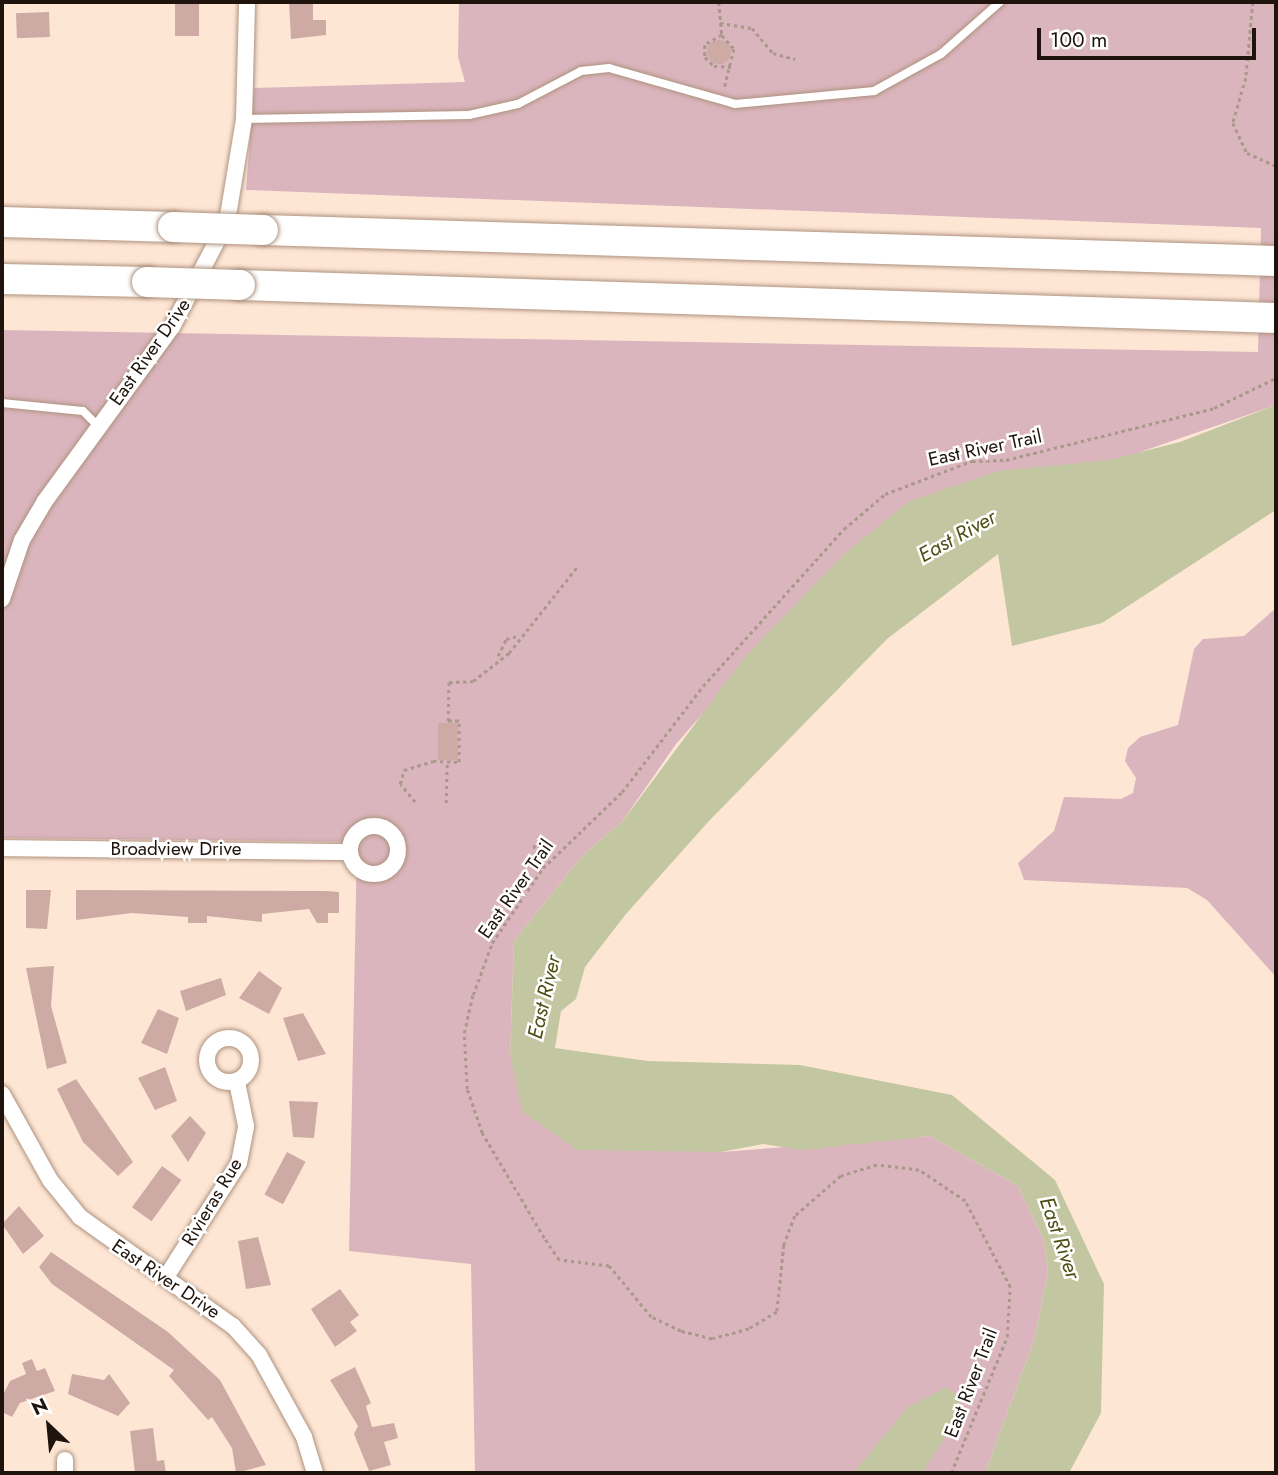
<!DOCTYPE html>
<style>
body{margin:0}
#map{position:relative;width:1278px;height:1475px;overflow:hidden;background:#fee6d5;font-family:Jost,sans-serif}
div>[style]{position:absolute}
.green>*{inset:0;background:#dbb5be}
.water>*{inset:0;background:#c3c7a1}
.building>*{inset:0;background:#ceaaa4;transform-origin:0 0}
.round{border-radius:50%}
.path>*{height:2.5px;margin-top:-1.25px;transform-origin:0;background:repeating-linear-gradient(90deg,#aa988a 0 3.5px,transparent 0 7px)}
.roads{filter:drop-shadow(0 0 2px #ae927e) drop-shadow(0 0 2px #ae927e)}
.service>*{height:8px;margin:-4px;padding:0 4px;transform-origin:4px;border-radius:4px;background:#fff}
.minor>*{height:16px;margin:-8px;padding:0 8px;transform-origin:8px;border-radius:8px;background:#fff}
.minor>.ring{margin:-8px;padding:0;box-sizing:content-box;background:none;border:16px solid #fff;border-radius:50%}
.motorway>*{height:30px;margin:-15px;padding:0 15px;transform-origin:15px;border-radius:15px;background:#fff}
.bridges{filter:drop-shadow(0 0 2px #ae927e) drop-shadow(0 0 2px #ae927e)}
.motorway-bridge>*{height:30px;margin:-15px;padding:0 15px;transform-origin:15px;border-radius:15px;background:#fff}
span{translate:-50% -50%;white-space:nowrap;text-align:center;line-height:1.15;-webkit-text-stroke:5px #fff;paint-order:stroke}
.street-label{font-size:19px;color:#1e140d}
.water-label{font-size:21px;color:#4d5013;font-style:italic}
.frame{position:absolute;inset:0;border:4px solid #1e140d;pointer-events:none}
.north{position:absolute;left:14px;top:1391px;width:70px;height:70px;-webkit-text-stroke:5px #fff;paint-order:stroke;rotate:334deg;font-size:19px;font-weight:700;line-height:28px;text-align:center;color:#1e140d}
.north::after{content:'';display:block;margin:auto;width:24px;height:32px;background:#1e140d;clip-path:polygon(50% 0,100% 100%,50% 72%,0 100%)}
.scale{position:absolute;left:1037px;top:28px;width:219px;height:32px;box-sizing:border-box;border:4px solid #1e140d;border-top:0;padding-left:9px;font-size:21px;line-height:24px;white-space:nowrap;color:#1e140d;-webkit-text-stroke:5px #fff;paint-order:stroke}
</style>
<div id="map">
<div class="green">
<div style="clip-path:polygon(459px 2px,1276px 2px,1276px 405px,843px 555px,676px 744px,622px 822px,584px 854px,514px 941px,510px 1056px,721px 1152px,930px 1136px,1018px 1186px,1044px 1240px,1048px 1271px,1035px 1338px,985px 1473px,475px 1473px,471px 1264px,349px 1251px,357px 842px,2px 838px,2px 330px,1258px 352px,1261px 228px,246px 190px,254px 88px,465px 82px,458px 57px)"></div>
<div style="clip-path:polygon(1276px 608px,1276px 977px,1207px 900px,1187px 888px,1024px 880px,1018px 863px,1054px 831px,1064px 797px,1121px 799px,1133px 793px,1136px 778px,1125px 761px,1128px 748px,1140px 737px,1178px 725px,1194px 649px,1203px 639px,1244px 636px)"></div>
</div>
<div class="water">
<div style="clip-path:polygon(1276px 405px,1276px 510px,1102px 623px,1012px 646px,998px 554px,887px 639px,708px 822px,626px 914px,585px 967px,576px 999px,561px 1011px,555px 1048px,648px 1061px,800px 1065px,952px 1095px,1055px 1180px,1104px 1284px,1101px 1413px,1069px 1473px,985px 1473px,1035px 1338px,1048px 1271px,1044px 1240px,1018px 1186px,930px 1136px,802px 1150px,763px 1144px,721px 1152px,577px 1150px,523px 1112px,510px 1056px,514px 941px,584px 854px,622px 822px,744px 658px,843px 555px,908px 502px,998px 471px,1109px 460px,1180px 442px)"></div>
<div style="clip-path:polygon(946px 1387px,959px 1397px,959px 1416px,922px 1473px,853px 1473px,907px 1408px)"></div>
</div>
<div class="building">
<div style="left:175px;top:2px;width:24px;height:34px"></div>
<div style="clip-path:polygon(289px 2px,313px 2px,313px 20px,326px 20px,326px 35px,291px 39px)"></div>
<div style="left:49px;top:12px;width:25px;height:33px;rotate:88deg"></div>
<div class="round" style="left:707px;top:40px;width:24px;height:24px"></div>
<div style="left:438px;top:723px;width:20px;height:37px"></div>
<div style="clip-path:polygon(26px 890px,51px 890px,47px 929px,26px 928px)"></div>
<div style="clip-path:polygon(76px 890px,326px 891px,339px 892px,339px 913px,328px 913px,328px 923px,317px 923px,309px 909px,262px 914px,262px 922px,207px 916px,207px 923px,188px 923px,188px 917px,132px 913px,76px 920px)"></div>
<div style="clip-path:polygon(54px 966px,51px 1006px,67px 1063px,47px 1069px,26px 968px)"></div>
<div style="clip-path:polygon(259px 971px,282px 988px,269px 1014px,239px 998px)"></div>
<div style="clip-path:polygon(221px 978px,226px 995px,186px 1011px,180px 991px)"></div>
<div style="clip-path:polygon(158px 1009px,179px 1018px,167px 1054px,141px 1043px)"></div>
<div style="clip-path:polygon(303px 1013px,326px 1054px,298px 1061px,283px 1018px)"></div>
<div style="clip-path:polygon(165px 1067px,177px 1101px,155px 1110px,138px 1078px)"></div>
<div style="clip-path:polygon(76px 1079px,133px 1162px,118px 1176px,83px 1142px,57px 1089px)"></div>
<div style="clip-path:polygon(289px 1101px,318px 1102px,314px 1138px,293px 1137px)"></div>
<div style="clip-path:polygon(190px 1116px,206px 1133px,188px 1162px,171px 1136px)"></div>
<div style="left:287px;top:1152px;width:21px;height:48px;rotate:28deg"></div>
<div style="left:162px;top:1166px;width:24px;height:51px;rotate:36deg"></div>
<div style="clip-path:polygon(19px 1206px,44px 1236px,23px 1254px,2px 1224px)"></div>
<div style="clip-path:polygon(258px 1237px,271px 1285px,246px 1289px,238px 1241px)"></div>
<div style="clip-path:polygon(51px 1252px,168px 1332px,220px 1380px,266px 1465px,236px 1473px,232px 1448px,212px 1417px,208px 1420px,169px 1376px,174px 1370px,52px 1284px,39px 1267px)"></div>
<div style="clip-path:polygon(340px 1289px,359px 1315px,350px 1322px,357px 1331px,335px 1347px,311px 1309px)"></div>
<div style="clip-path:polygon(32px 1359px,37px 1371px,45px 1368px,55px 1391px,20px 1403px,12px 1417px,2px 1412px,2px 1397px,10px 1381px,26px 1374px,22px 1363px)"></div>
<div style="clip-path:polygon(355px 1367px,371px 1403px,366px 1406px,372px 1427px,394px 1423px,398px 1438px,384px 1442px,391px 1465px,369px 1471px,354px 1434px,358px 1426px,330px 1380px)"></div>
<div style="clip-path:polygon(72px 1374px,104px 1380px,109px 1374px,130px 1403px,118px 1416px,68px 1394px)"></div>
<div style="clip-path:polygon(153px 1428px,157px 1461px,164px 1460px,166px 1473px,135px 1473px,130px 1431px)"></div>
</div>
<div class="path">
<div style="left:719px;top:2px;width:33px;rotate:85deg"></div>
<div style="left:722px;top:35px;width:18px;rotate:49deg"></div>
<div style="left:734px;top:49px;width:42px;rotate:103.7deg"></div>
<div style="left:1253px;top:2px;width:76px;rotate:95.3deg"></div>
<div style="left:1246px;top:78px;width:47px;rotate:106.1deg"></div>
<div style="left:1233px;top:123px;width:33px;rotate:65deg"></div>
<div style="left:1247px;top:153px;width:32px;rotate:24deg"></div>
<div style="left:720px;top:23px;width:32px;rotate:9deg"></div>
<div style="left:752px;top:28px;width:33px;rotate:50deg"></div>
<div style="left:773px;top:53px;width:23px;rotate:15deg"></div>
<div style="left:722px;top:35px;width:20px;rotate:150deg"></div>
<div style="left:705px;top:45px;width:12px;rotate:90deg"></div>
<div style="left:705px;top:57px;width:13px;rotate:45deg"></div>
<div style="left:714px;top:66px;width:17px;rotate:3deg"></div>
<div style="left:498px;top:656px;width:19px;rotate:-65deg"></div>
<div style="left:506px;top:639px;width:11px;rotate:-15deg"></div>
<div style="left:415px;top:802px;width:23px;rotate:-130deg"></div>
<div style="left:400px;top:784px;width:15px;rotate:-74deg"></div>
<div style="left:404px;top:770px;width:30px;rotate:-17deg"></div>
<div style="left:433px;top:761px;width:26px;rotate:2deg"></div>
<div style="left:459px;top:762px;width:41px;rotate:-90deg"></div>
<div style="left:459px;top:721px;width:11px;rotate:180deg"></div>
<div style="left:448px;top:721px;width:39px;rotate:-89deg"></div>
<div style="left:449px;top:682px;width:24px;rotate:-2deg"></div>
<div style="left:473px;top:681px;width:46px;rotate:-37.9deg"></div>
<div style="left:509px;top:653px;width:110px;rotate:-51.7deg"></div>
<div style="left:446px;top:803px;width:42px;rotate:-88.6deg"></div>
<div style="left:534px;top:845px;width:25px;rotate:69deg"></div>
<div style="left:951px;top:1473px;width:147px;rotate:-67.6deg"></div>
<div style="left:1007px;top:1337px;width:50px;rotate:-86.6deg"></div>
<div style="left:1010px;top:1287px;width:97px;rotate:-117.6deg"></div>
<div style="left:965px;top:1201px;width:55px;rotate:-146deg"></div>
<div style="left:919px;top:1170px;width:42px;rotate:-173.2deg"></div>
<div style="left:877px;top:1165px;width:38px;rotate:163deg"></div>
<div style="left:841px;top:1176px;width:61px;rotate:139deg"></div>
<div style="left:795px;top:1216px;width:31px;rotate:111deg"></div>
<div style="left:784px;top:1245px;width:67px;rotate:96deg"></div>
<div style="left:777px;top:1312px;width:33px;rotate:149deg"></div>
<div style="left:749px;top:1329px;width:38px;rotate:165deg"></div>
<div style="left:712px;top:1339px;width:32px;rotate:-166deg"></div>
<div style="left:681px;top:1331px;width:33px;rotate:-155deg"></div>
<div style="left:651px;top:1317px;width:66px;rotate:-129.5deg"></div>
<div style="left:609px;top:1266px;width:50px;rotate:-173.2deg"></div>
<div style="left:559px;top:1260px;width:27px;rotate:-124deg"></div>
<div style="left:544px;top:1238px;width:122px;rotate:-120.6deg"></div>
<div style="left:482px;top:1133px;width:46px;rotate:-108.8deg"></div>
<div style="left:467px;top:1089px;width:56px;rotate:-93.1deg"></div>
<div style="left:464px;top:1033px;width:39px;rotate:-77deg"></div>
<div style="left:473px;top:995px;width:55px;rotate:-69.9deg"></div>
<div style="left:492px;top:943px;width:91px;rotate:-55.8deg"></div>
<div style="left:543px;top:868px;width:110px;rotate:-43.9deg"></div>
<div style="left:622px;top:792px;width:133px;rotate:-52.6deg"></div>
<div style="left:703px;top:686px;width:211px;rotate:-48.1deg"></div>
<div style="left:844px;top:529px;width:54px;rotate:-40.5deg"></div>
<div style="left:885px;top:494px;width:93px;rotate:-20.8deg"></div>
<div style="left:972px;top:461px;width:34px;rotate:-2deg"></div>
<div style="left:1006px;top:460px;width:214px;rotate:-14deg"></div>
<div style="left:1214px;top:408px;width:69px;rotate:-25.8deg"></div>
</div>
<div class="roads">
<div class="service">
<div style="left:244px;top:119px;width:225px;rotate:-1deg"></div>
<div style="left:469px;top:115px;width:50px;rotate:-12.7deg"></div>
<div style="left:518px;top:104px;width:71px;rotate:-27.6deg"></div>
<div style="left:581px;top:71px;width:28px;rotate:-6deg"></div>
<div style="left:609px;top:68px;width:131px;rotate:15.9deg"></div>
<div style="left:735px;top:104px;width:140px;rotate:-5.3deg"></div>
<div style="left:874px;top:91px;width:77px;rotate:-28.9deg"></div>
<div style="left:941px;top:54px;width:79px;rotate:-41.4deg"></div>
<div style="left:2px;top:403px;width:81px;rotate:5.6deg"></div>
<div style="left:83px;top:411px;width:21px;rotate:45deg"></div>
</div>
<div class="minor">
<div style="left:2px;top:599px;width:62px;rotate:-71.3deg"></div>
<div style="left:22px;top:540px;width:45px;rotate:-59.5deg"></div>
<div style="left:45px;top:501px;width:215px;rotate:-53.9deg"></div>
<div style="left:172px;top:327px;width:119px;rotate:-62.4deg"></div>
<div style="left:227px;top:222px;width:104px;rotate:-80.6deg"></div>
<div style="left:244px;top:119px;width:117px;rotate:-88.5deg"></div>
<div class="ring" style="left:350px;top:826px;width:32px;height:32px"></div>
<div style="left:2px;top:848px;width:348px;rotate:0.7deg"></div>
<div class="ring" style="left:207px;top:1038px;width:28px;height:28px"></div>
<div style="left:2px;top:1094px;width:98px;rotate:60.8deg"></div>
<div style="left:50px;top:1180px;width:48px;rotate:51deg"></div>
<div style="left:80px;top:1217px;width:188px;rotate:35.5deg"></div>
<div style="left:233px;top:1326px;width:39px;rotate:48deg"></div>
<div style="left:259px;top:1355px;width:94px;rotate:61.2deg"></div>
<div style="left:304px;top:1437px;width:38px;rotate:73deg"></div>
<div style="left:166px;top:1277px;width:135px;rotate:-57.4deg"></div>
<div style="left:239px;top:1163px;width:38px;rotate:-79deg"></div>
<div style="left:246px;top:1126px;width:45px;rotate:-101.6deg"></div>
<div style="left:65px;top:1473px;width:13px;rotate:-90deg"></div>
</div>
<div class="motorway">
<div style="left:2px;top:222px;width:171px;rotate:1.7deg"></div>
<div style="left:263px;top:230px;width:1013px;rotate:1.75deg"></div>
<div style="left:2px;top:279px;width:145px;rotate:1.2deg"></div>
<div style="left:240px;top:285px;width:1037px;rotate:1.82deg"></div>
</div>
</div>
<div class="bridges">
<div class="motorway-bridge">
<div style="left:173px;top:227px;width:90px;rotate:1.9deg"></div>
<div style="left:147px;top:282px;width:93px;rotate:1.8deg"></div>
</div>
</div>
<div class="street-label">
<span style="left:150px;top:352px;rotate:-55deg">East River Drive</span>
<span style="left:985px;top:448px;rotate:-12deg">East River Trail</span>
<span style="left:176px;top:849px">Broadview Drive</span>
<span style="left:516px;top:889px;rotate:-55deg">East River Trail</span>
<span style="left:212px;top:1202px;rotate:-59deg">Rivieras Rue</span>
<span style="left:166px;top:1279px;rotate:34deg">East River Drive</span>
<span style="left:971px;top:1383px;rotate:-69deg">East River Trail</span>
</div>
<div class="water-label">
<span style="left:957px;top:536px;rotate:-29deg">East River</span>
<span style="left:544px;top:997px;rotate:-77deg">East River</span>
<span style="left:1060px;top:1238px;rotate:71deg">East River</span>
</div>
<div class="frame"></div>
<div class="north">N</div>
<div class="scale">100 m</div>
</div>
